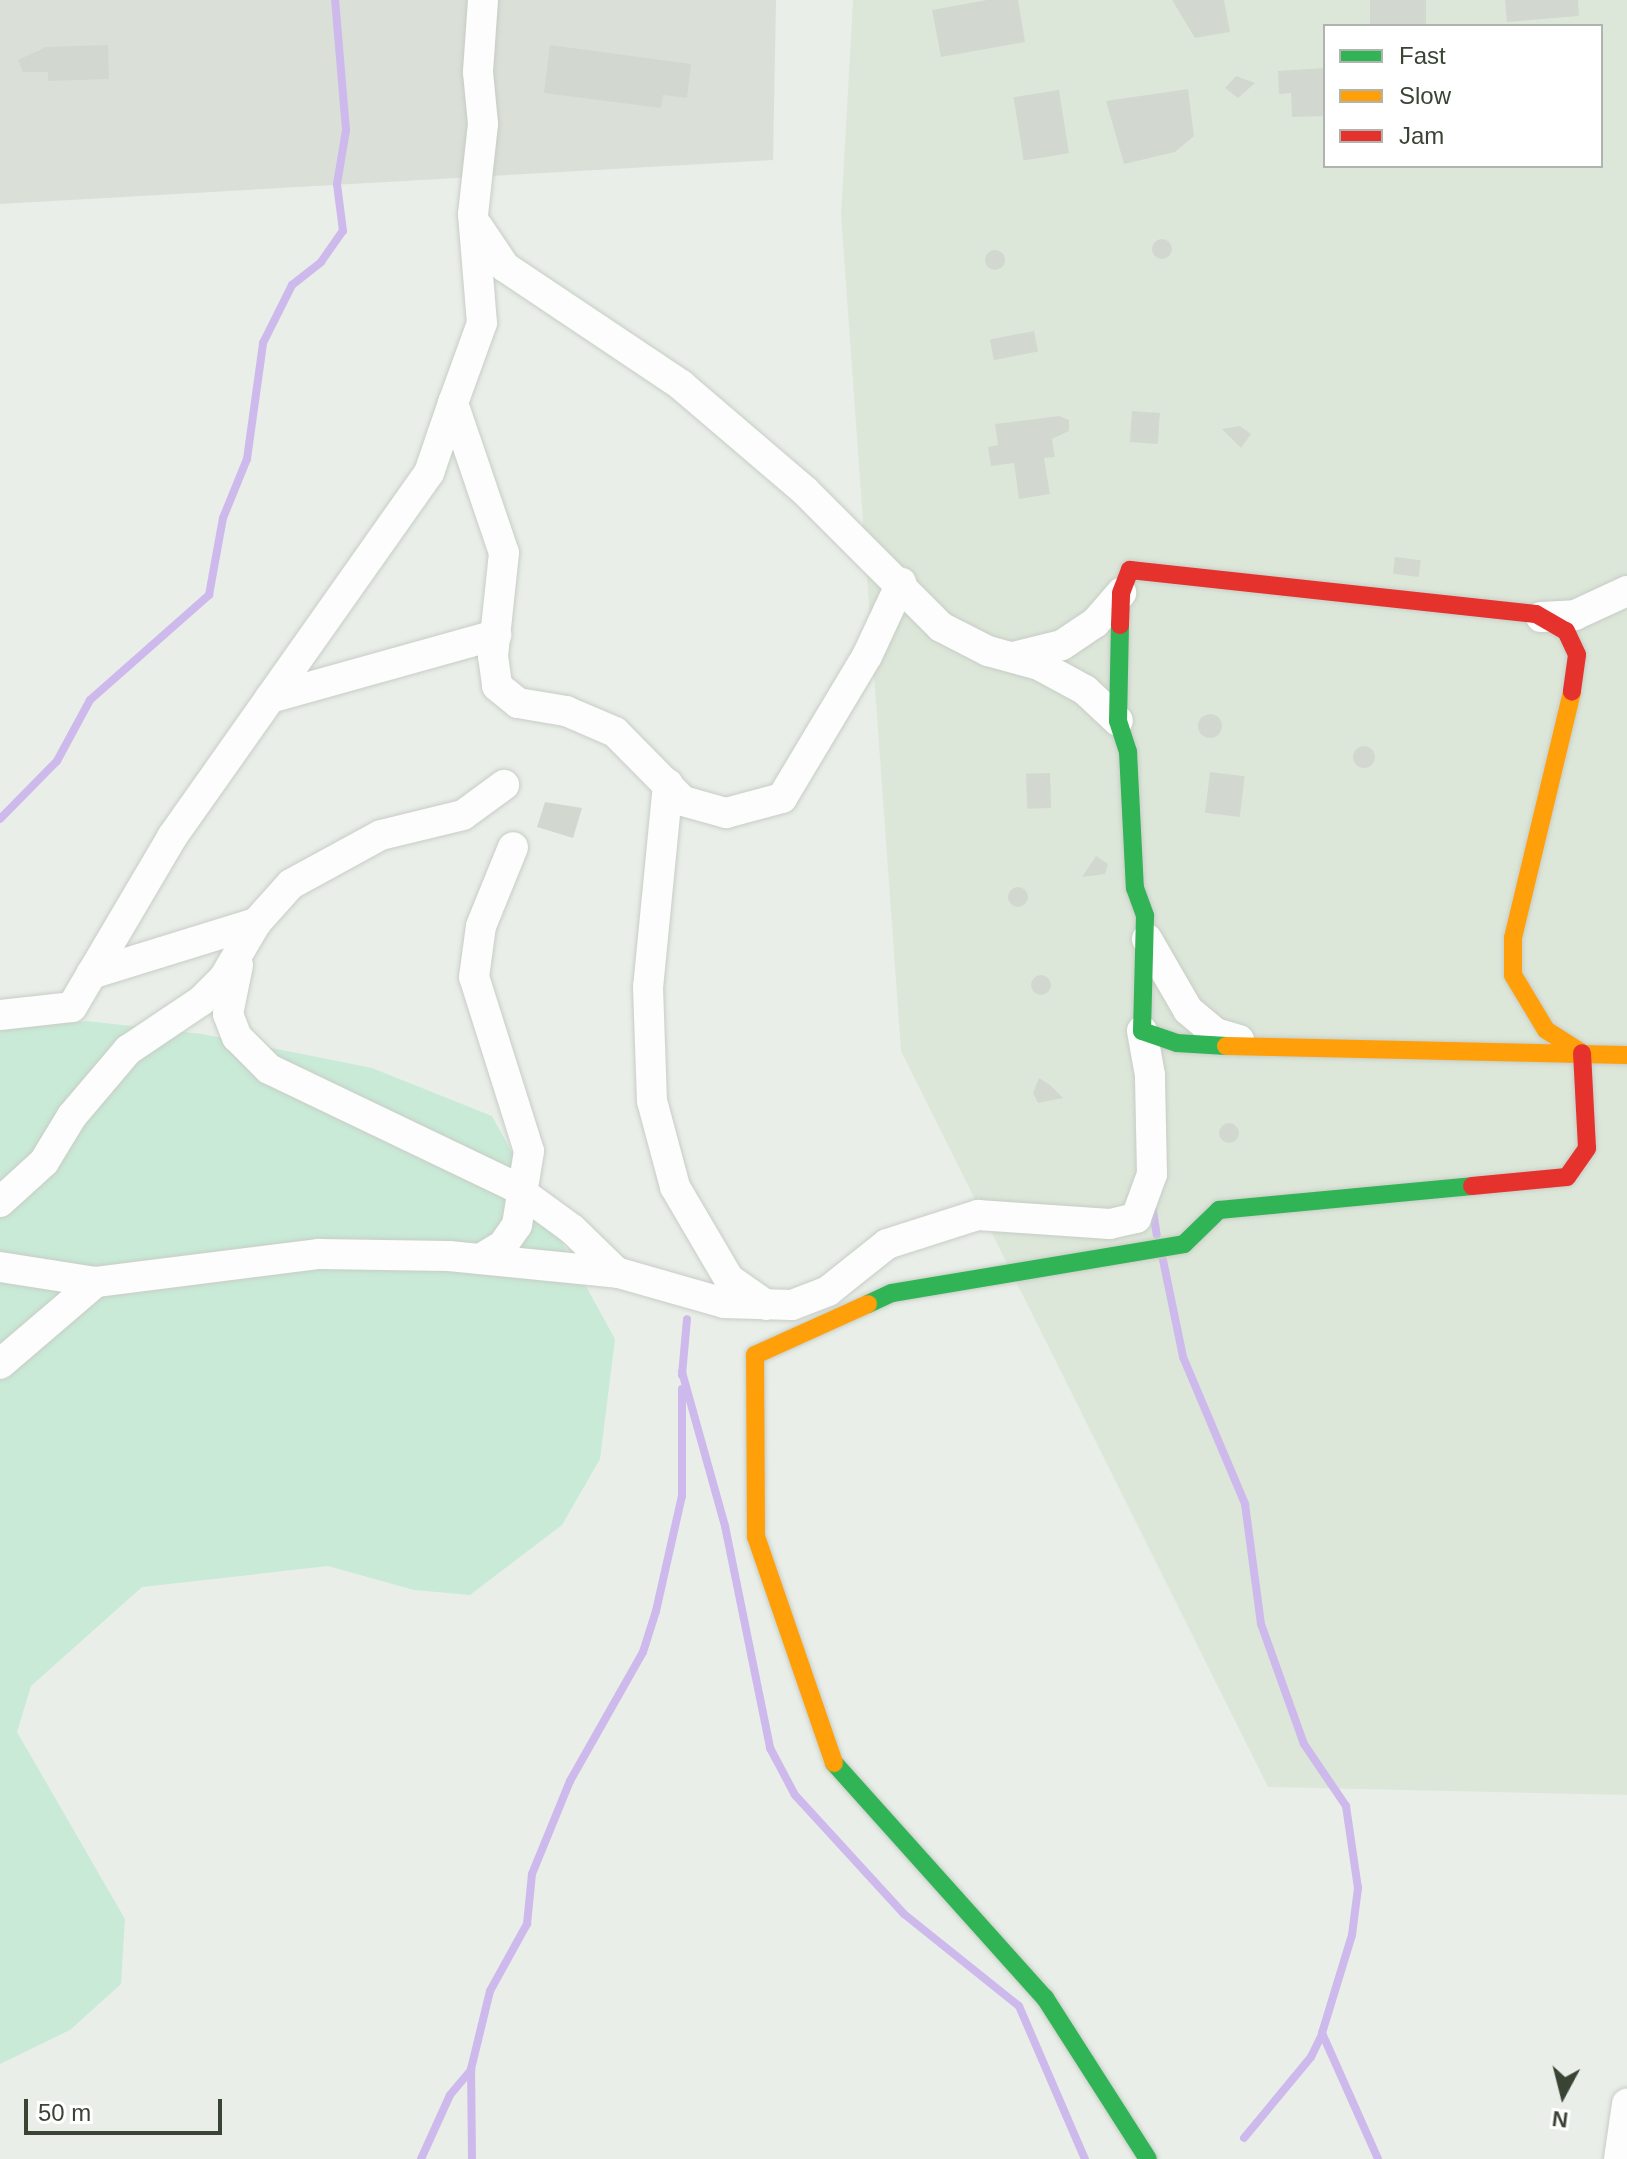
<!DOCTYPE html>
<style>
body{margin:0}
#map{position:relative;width:1627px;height:2159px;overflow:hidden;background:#e9efe8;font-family:Helvetica,sans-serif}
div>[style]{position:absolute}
.residential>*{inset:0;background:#dde7d9}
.industrial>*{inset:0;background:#dae0d8}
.green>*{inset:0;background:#c9ead7}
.stream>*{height:8px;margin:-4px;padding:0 4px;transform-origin:4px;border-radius:4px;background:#ceb9ec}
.building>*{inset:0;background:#d2d8d0;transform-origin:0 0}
.round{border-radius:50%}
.roads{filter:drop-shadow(0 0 2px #c7cdc6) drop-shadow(0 0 2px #c7cdc6)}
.street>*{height:30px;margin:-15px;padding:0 15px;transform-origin:15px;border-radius:15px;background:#fcfdfc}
.fast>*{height:18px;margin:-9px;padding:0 9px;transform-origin:9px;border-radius:9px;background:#30b455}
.slow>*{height:18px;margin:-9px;padding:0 9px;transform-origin:9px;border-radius:9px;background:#ff9f0a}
.jam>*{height:18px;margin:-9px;padding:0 9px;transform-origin:9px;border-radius:9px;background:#e5322d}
span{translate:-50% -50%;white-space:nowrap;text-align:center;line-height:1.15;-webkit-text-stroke:6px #fff;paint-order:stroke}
.legend{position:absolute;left:1323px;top:24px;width:280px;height:144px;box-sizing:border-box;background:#fff;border:2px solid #b0b4ae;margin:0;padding:10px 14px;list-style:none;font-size:24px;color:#3a4435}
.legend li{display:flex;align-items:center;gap:16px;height:40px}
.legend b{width:40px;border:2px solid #b0b4ae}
.north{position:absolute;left:1523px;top:2055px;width:80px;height:80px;-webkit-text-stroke:6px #fff;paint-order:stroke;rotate:187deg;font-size:22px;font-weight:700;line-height:32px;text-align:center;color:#3a4435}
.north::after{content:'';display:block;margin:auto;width:28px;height:36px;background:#3a4435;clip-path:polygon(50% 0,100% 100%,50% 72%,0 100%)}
.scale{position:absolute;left:24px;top:2099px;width:198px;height:36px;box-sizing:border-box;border:4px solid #3a4435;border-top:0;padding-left:10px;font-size:24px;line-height:28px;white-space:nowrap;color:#3a4435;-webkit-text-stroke:6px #fff;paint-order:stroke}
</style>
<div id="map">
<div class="residential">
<div style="clip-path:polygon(evenodd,853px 0,1627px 0,1627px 1795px,1268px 1787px,901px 1051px,841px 215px,853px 0,1325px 26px,1601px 26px,1601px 166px,1325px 166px,1325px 26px)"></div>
</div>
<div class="industrial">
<div style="clip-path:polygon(0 0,776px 0,773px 160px,0 204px)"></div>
</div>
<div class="green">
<div style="clip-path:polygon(87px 1021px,202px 1034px,372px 1068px,492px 1116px,615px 1339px,600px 1459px,562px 1525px,470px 1595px,414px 1590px,328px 1566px,142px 1587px,31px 1686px,17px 1732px,125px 1919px,121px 1984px,70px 2030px,0 2064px,0 1030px)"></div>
</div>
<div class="stream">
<div style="left:0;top:819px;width:81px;rotate:-45.5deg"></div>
<div style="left:57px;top:761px;width:69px;rotate:-61.6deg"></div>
<div style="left:90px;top:700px;width:159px;rotate:-41.4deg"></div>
<div style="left:209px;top:595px;width:78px;rotate:-79.7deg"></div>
<div style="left:223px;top:518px;width:64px;rotate:-67.9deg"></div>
<div style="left:247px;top:459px;width:117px;rotate:-82.1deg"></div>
<div style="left:263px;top:343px;width:65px;rotate:-63.4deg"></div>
<div style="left:292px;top:285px;width:37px;rotate:-38deg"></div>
<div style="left:321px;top:262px;width:38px;rotate:-55deg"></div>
<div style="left:343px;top:231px;width:47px;rotate:-97.3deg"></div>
<div style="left:337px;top:184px;width:55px;rotate:-80.5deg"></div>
<div style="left:346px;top:130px;width:130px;rotate:-94.8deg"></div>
<div style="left:1152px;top:1205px;width:30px;rotate:81deg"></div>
<div style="left:1163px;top:1260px;width:99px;rotate:78.3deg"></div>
<div style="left:1183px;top:1357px;width:160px;rotate:67.1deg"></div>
<div style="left:1245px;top:1504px;width:121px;rotate:82.4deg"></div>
<div style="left:1261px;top:1624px;width:127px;rotate:70.3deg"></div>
<div style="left:1304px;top:1744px;width:75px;rotate:55.9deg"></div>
<div style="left:1346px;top:1806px;width:83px;rotate:81.7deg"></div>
<div style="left:1358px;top:1888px;width:47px;rotate:97.3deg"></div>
<div style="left:1352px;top:1935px;width:102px;rotate:107deg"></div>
<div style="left:1322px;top:2033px;width:138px;rotate:66deg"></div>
<div style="left:682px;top:1372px;width:160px;rotate:74.4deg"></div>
<div style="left:725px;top:1526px;width:227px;rotate:78.5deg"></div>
<div style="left:770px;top:1748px;width:53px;rotate:62deg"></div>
<div style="left:795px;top:1795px;width:161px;rotate:47.5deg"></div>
<div style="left:904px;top:1914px;width:147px;rotate:38.7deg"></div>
<div style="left:1019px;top:2006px;width:167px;rotate:66.7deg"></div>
<div style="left:682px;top:1375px;width:56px;rotate:-84.9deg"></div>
<div style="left:1244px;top:2138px;width:105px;rotate:-50.4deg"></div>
<div style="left:1311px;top:2057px;width:25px;rotate:-64deg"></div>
<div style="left:421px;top:2159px;width:70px;rotate:-65.6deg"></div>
<div style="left:450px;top:2095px;width:33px;rotate:-50deg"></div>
<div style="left:472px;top:2159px;width:90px;rotate:-90.6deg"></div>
<div style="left:471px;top:2069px;width:80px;rotate:-76.3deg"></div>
<div style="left:490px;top:1991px;width:77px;rotate:-61.1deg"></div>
<div style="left:527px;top:1924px;width:50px;rotate:-84.3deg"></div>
<div style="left:532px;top:1874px;width:100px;rotate:-67.8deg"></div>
<div style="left:570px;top:1781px;width:148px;rotate:-60.5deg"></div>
<div style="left:643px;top:1652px;width:43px;rotate:-72.4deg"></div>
<div style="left:656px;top:1611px;width:118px;rotate:-77.3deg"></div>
<div style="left:682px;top:1496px;width:107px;rotate:-90deg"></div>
</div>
<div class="building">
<div style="clip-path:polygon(987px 0,1018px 0,1025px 42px,941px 57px,932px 10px)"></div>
<div style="clip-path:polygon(1172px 0,1224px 0,1230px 32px,1195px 38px)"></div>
<div style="left:1370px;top:0;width:56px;height:26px"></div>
<div style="clip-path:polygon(1505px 0,1578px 0,1579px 16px,1507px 22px)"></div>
<div style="clip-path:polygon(108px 45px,109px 79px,48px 81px,48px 72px,23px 72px,18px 60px,46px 47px)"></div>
<div style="clip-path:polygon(550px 45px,691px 64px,687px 98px,663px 95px,661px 108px,544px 93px)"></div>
<div style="clip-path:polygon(1325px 68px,1325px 116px,1292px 117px,1291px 93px,1279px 94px,1278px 71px)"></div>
<div style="clip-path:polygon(1236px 76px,1255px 83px,1238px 98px,1225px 88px)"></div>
<div style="clip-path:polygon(1188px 89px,1194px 136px,1175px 152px,1124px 164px,1106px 101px)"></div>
<div style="left:1059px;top:90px;width:64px;height:46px;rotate:81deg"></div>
<div class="round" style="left:1152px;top:239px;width:20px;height:20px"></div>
<div class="round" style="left:985px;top:250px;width:20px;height:20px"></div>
<div style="left:1034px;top:331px;width:21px;height:45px;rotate:79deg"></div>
<div style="left:1132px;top:411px;width:28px;height:31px;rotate:4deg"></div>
<div style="clip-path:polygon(1059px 416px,1069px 420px,1069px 431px,1052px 439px,1055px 457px,1044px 458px,1050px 494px,1019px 499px,1014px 463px,991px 466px,988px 447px,998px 445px,995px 424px)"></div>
<div style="clip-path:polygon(1240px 426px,1251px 434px,1241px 448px,1222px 429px)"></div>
<div style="left:1395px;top:557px;width:26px;height:17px;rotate:7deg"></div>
<div class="round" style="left:1198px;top:714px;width:24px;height:24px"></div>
<div class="round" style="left:1353px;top:746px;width:22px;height:22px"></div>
<div style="left:1210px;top:772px;width:35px;height:41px;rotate:7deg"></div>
<div style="left:1050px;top:773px;width:35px;height:24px;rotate:88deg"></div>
<div style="clip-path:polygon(545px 802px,582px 808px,573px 838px,537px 827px)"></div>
<div style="clip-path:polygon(1096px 856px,1108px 864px,1105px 874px,1082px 877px)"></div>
<div class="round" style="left:1008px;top:887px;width:20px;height:20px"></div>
<div class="round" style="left:1031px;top:975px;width:20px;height:20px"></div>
<div style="clip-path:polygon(1039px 1078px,1050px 1085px,1063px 1098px,1038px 1103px,1033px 1093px)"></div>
<div class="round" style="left:1219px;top:1123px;width:20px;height:20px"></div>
</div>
<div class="roads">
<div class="street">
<div style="left:483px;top:0;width:72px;rotate:94deg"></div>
<div style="left:478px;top:72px;width:52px;rotate:84.5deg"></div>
<div style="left:483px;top:124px;width:91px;rotate:96.3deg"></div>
<div style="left:473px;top:214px;width:109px;rotate:85.3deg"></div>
<div style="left:482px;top:323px;width:85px;rotate:109.9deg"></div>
<div style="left:453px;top:403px;width:158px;rotate:71.2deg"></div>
<div style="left:504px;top:553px;width:104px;rotate:96.1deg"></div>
<div style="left:493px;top:656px;width:30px;rotate:82deg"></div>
<div style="left:497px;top:686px;width:27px;rotate:39deg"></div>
<div style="left:518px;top:703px;width:49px;rotate:9.5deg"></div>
<div style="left:566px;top:711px;width:53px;rotate:23.2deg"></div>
<div style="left:615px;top:732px;width:97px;rotate:45.4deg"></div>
<div style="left:683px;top:801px;width:45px;rotate:15.6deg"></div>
<div style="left:726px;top:813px;width:58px;rotate:-15deg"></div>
<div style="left:782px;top:798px;width:165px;rotate:-59.1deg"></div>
<div style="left:867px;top:656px;width:81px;rotate:-65deg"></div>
<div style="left:478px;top:227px;width:48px;rotate:56deg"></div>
<div style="left:505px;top:267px;width:212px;rotate:33.8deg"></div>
<div style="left:681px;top:385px;width:163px;rotate:40.5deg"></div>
<div style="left:805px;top:491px;width:192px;rotate:45deg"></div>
<div style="left:941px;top:627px;width:53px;rotate:27.1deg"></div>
<div style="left:988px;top:651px;width:53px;rotate:15.4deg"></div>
<div style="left:1039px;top:665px;width:52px;rotate:28.5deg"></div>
<div style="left:1085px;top:690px;width:45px;rotate:43.2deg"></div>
<div style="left:1541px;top:617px;width:34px;rotate:-3deg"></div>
<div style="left:1575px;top:615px;width:57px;rotate:-24.8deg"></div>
<div style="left:1013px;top:657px;width:50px;rotate:-13.8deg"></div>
<div style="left:1062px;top:645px;width:40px;rotate:-34deg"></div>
<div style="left:1095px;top:623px;width:40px;rotate:-49deg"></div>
<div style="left:270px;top:698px;width:235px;rotate:-15.6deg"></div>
<div style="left:668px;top:784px;width:204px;rotate:95.6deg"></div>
<div style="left:648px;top:987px;width:114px;rotate:88deg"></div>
<div style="left:652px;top:1101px;width:89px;rotate:75deg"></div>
<div style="left:675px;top:1187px;width:107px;rotate:59.6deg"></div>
<div style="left:729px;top:1279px;width:45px;rotate:35.1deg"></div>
<div style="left:1147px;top:939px;width:82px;rotate:60deg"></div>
<div style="left:1188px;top:1010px;width:35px;rotate:40deg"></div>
<div style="left:1215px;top:1033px;width:25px;rotate:16deg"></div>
<div style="left:238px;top:965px;width:50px;rotate:101.5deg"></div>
<div style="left:228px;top:1014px;width:25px;rotate:69deg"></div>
<div style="left:237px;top:1037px;width:45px;rotate:45deg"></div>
<div style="left:269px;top:1069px;width:271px;rotate:25.6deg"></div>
<div style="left:513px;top:1186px;width:73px;rotate:36.1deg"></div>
<div style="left:572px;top:1229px;width:62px;rotate:44.3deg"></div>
<div style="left:91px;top:974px;width:173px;rotate:-17.2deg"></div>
<div style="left:0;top:1015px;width:72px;rotate:-6.3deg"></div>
<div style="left:72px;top:1007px;width:197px;rotate:-59.5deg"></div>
<div style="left:172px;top:837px;width:446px;rotate:-54.8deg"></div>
<div style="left:429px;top:473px;width:74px;rotate:-71.1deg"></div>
<div style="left:0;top:1202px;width:59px;rotate:-42.3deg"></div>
<div style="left:44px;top:1162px;width:54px;rotate:-58.7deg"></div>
<div style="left:72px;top:1116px;width:87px;rotate:-49.7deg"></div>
<div style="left:128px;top:1050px;width:88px;rotate:-33.9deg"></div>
<div style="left:201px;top:1001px;width:33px;rotate:-45deg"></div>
<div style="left:224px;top:978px;width:64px;rotate:-59.8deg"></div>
<div style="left:256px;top:923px;width:52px;rotate:-48.1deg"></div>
<div style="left:291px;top:884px;width:102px;rotate:-28.6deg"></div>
<div style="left:381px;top:835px;width:84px;rotate:-13.7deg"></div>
<div style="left:463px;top:815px;width:51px;rotate:-36.2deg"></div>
<div style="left:480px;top:1259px;width:27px;rotate:-31deg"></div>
<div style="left:503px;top:1245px;width:24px;rotate:-55deg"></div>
<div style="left:517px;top:1225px;width:75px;rotate:-80.8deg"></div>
<div style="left:529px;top:1151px;width:182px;rotate:-107.5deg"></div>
<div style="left:474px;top:977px;width:51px;rotate:-82.2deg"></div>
<div style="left:481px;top:926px;width:85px;rotate:-67.9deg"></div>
<div style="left:0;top:1267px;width:97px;rotate:8.9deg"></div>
<div style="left:96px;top:1282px;width:225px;rotate:-7.2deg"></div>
<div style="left:319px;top:1254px;width:130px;rotate:0.9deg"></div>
<div style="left:449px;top:1256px;width:171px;rotate:5.7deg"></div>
<div style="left:619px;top:1273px;width:109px;rotate:15.9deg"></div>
<div style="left:724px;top:1303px;width:68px;rotate:1.7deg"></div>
<div style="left:792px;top:1305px;width:39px;rotate:-21deg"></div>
<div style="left:828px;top:1291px;width:75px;rotate:-38.5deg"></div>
<div style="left:887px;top:1244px;width:96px;rotate:-17.7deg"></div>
<div style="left:978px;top:1215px;width:132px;rotate:3.9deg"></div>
<div style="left:1110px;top:1224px;width:27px;rotate:-13deg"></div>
<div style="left:1136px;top:1218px;width:47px;rotate:-70deg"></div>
<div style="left:1152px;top:1174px;width:99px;rotate:-91.2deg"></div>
<div style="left:1150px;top:1075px;width:45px;rotate:-100.3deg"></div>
<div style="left:0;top:1364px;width:126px;rotate:-40.5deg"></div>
<div style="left:1619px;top:2159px;width:56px;rotate:-81.7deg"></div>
</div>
<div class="fast">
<div style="left:1120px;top:625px;width:96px;rotate:91.2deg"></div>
<div style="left:1118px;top:721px;width:33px;rotate:72deg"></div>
<div style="left:1128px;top:752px;width:136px;rotate:87.1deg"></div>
<div style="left:1135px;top:888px;width:30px;rotate:70deg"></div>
<div style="left:1145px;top:916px;width:115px;rotate:91.5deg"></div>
<div style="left:1142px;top:1031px;width:37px;rotate:19deg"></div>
<div style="left:1177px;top:1043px;width:49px;rotate:3.5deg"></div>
<div style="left:868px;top:1304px;width:26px;rotate:-25deg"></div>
<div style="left:892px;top:1293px;width:296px;rotate:-9.5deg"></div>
<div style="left:1184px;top:1244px;width:49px;rotate:-44.2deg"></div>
<div style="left:1219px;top:1210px;width:254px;rotate:-5.4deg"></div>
<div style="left:834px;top:1763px;width:316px;rotate:48.1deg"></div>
<div style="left:1045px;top:1998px;width:191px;rotate:57.4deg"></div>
</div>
<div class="slow">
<div style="left:1572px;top:692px;width:253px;rotate:103.5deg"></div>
<div style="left:1513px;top:938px;width:37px;rotate:90deg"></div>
<div style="left:1513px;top:975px;width:64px;rotate:59deg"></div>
<div style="left:1546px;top:1030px;width:43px;rotate:32.6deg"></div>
<div style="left:1226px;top:1046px;width:401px;rotate:1.3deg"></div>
<div style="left:834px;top:1763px;width:239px;rotate:-109deg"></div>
<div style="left:756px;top:1537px;width:182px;rotate:-90.3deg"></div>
<div style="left:755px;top:1355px;width:124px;rotate:-24.3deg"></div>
</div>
<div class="jam">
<div style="left:1120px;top:625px;width:32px;rotate:-88deg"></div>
<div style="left:1121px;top:593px;width:25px;rotate:-69deg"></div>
<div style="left:1130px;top:570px;width:408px;rotate:6.2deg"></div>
<div style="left:1536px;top:614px;width:34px;rotate:30deg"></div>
<div style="left:1566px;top:631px;width:26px;rotate:65deg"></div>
<div style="left:1577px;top:655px;width:37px;rotate:98deg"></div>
<div style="left:1472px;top:1186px;width:95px;rotate:-5.4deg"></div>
<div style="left:1567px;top:1177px;width:35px;rotate:-55deg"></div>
<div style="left:1587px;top:1148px;width:95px;rotate:-93deg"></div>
</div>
</div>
<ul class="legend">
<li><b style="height:10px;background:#30b455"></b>Fast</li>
<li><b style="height:10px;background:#ff9f0a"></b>Slow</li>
<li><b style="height:10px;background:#e5322d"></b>Jam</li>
</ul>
<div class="north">N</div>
<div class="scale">50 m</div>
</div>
